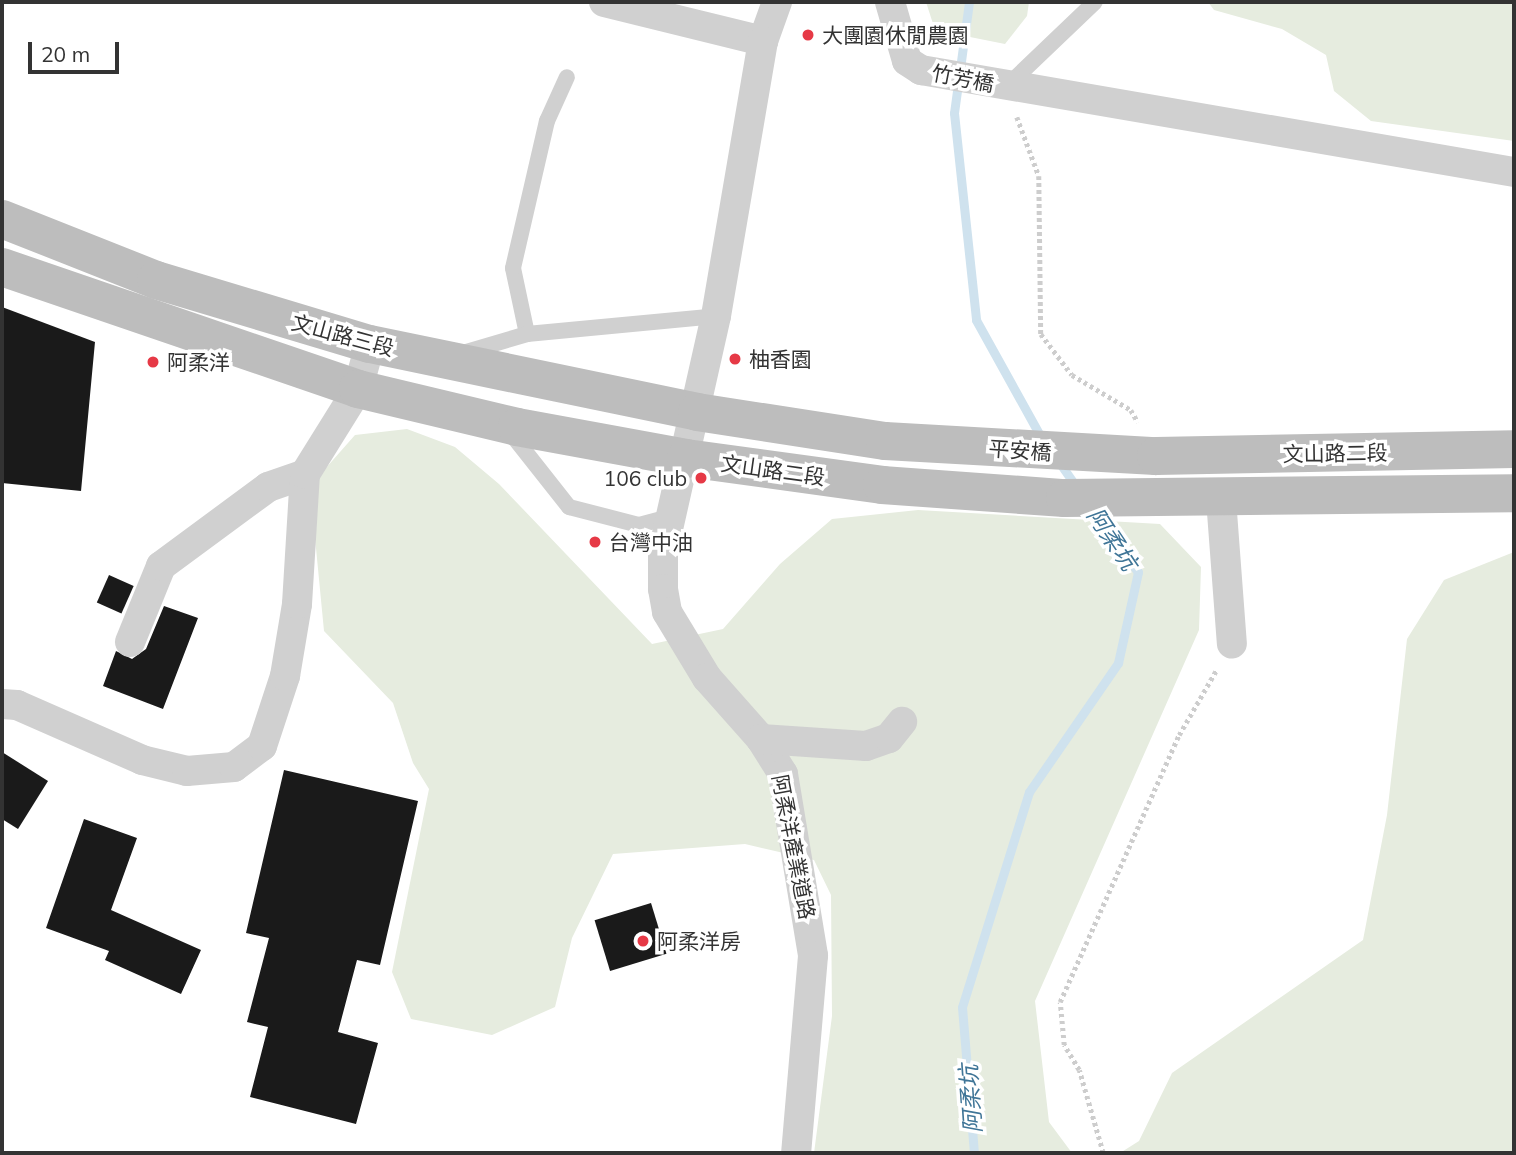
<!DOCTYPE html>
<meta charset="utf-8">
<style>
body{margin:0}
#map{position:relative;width:1516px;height:1155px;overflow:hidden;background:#fff;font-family:Mulish,"Noto Sans TC",sans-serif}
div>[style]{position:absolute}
.green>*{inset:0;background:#e6ecdf}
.stream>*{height:9px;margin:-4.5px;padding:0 4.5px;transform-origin:4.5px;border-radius:4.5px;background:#cfe2ee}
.building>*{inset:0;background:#1a1a1a;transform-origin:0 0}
.path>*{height:4.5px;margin-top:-2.25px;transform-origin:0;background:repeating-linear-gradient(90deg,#cdcdcd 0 3.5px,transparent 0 7px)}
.service>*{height:16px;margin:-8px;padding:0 8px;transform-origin:8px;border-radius:8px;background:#d0d0d0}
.minor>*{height:30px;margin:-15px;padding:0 15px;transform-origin:15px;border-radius:15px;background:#d0d0d0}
.secondary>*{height:38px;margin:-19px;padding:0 19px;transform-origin:19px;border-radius:19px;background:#bdbdbd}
.dots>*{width:19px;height:19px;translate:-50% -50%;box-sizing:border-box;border:4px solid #fff;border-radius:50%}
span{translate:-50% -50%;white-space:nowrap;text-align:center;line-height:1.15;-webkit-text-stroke:7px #fff;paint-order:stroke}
.poi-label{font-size:21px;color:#333}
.left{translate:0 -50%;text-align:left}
.right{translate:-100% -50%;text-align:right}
.street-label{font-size:21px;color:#333}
.water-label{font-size:23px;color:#3f7597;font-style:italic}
.frame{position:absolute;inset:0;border:4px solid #333;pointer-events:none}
.scale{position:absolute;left:28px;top:42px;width:91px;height:32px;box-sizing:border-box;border:4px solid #333;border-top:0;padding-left:9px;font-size:21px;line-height:24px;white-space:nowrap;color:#333;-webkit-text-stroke:5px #fff;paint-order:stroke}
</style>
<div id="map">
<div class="green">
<div style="clip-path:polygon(926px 2px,1029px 2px,1027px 16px,1005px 44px,935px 30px)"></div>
<div style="clip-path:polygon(1208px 2px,1514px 2px,1514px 141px,1371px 121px,1334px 91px,1326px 55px,1282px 29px,1214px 10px)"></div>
<div style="clip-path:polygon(407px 429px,455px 447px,499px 484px,652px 644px,723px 629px,780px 564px,832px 519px,918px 510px,1160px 524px,1201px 567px,1199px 630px,1035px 1001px,1049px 1122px,1072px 1153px,814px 1153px,832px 1016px,831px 895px,814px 860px,745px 844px,613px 854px,572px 938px,555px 1007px,492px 1035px,411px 1019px,392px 972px,429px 789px,413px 763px,393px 703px,324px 631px,310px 486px,355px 435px)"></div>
<div style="clip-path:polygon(1514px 552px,1514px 1153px,1120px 1153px,1139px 1141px,1172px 1073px,1363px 940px,1387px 815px,1407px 639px,1444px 580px)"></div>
</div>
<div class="stream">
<div style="left:969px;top:2px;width:112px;rotate:97.7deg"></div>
<div style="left:954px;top:113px;width:208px;rotate:83.9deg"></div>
<div style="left:976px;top:320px;width:136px;rotate:61deg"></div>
<div style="left:1059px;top:462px;width:32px;rotate:55deg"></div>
<div style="left:974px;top:1153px;width:146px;rotate:-94.7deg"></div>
<div style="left:962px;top:1007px;width:225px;rotate:-72.7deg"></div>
<div style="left:1029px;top:792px;width:157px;rotate:-55.4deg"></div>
<div style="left:1118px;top:663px;width:93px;rotate:-77.6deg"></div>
<div style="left:1138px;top:572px;width:79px;rotate:-126.3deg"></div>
</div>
<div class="building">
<div style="clip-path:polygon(2px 307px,95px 342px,81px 491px,2px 483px)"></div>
<div style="left:109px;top:575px;width:27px;height:30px;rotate:24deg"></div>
<div style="clip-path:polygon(164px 606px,198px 618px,163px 709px,103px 686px,116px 651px,132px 659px,146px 649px)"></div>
<div style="clip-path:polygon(2px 752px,48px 781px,18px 829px,2px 819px)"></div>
<div style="clip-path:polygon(284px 770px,418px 801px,380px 965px,357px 960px,338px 1032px,378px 1043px,356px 1124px,250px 1097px,268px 1027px,247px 1022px,269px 938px,246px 933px)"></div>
<div style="clip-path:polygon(84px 819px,137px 838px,111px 910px,201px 950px,181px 994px,105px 960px,109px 951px,46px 928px)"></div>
<div style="left:651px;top:903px;width:53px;height:59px;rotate:73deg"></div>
</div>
<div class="path">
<div style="left:1017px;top:117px;width:63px;rotate:69.6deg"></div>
<div style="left:1039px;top:176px;width:158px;rotate:89.3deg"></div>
<div style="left:1041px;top:334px;width:51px;rotate:52.9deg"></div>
<div style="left:1072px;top:375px;width:69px;rotate:30.7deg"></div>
<div style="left:1131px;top:410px;width:14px;rotate:60deg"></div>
<div style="left:1103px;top:1153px;width:86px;rotate:-106.1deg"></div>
<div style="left:1079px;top:1070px;width:29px;rotate:-121deg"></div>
<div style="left:1064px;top:1045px;width:43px;rotate:-95.3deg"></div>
<div style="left:1060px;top:1002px;width:292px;rotate:-66deg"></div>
<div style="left:1179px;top:735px;width:76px;rotate:-60.1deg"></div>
</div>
<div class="service">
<div style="left:1008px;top:85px;width:120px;rotate:-43.7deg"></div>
<div style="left:527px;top:334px;width:67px;rotate:-102deg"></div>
<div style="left:513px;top:268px;width:151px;rotate:-77deg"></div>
<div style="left:547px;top:121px;width:48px;rotate:-65.6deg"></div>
<div style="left:463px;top:353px;width:67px;rotate:-16.5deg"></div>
<div style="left:527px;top:334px;width:190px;rotate:-5.4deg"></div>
<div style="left:509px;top:431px;width:97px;rotate:51.7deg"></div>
<div style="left:569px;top:507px;width:72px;rotate:14.4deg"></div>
<div style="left:639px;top:525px;width:34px;rotate:-15deg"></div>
</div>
<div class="minor">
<div style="left:604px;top:2px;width:164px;rotate:13.8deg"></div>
<div style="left:777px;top:2px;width:41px;rotate:109.7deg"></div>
<div style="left:763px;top:41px;width:279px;rotate:99.7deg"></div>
<div style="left:716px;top:316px;width:241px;rotate:102.7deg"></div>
<div style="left:663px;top:551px;width:38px;rotate:90deg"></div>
<div style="left:663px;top:589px;width:23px;rotate:80deg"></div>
<div style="left:667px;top:612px;width:77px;rotate:58.8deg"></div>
<div style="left:707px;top:678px;width:81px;rotate:48.5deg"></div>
<div style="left:761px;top:739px;width:41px;rotate:57.8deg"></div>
<div style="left:783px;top:774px;width:184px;rotate:80.6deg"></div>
<div style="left:813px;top:956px;width:198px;rotate:94.9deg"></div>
<div style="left:890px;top:2px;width:61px;rotate:73.9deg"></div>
<div style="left:907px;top:61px;width:17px;rotate:33deg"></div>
<div style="left:921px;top:70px;width:602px;rotate:9.76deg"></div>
<div style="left:1221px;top:499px;width:145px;rotate:85.7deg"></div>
<div style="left:130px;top:642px;width:82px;rotate:-67.8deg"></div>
<div style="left:161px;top:566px;width:133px;rotate:-36.4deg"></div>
<div style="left:268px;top:487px;width:39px;rotate:-19deg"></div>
<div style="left:2px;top:704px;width:15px;rotate:4deg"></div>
<div style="left:17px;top:705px;width:137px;rotate:23.7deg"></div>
<div style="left:142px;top:760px;width:46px;rotate:13.7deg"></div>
<div style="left:187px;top:771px;width:47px;rotate:-4.9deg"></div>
<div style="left:234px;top:767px;width:35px;rotate:-37deg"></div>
<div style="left:262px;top:746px;width:74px;rotate:-71.8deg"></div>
<div style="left:285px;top:676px;width:73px;rotate:-80.5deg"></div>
<div style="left:297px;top:604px;width:130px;rotate:-86.5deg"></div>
<div style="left:305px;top:474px;width:100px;rotate:-58.1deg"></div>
<div style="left:358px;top:389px;width:47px;rotate:-75.1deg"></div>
<div style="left:761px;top:739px;width:105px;rotate:3.8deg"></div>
<div style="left:866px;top:746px;width:24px;rotate:-19deg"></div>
<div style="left:889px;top:738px;width:21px;rotate:-51deg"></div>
</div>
<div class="secondary">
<div style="left:2px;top:219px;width:166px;rotate:21.6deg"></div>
<div style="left:156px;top:280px;width:223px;rotate:16.7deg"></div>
<div style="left:370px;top:344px;width:334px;rotate:11.7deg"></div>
<div style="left:697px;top:412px;width:190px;rotate:8.8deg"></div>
<div style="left:885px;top:441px;width:271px;rotate:3.2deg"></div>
<div style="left:1156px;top:456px;width:358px;rotate:-1.1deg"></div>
<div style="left:2px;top:267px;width:376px;rotate:18.9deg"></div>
<div style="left:358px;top:389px;width:163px;rotate:13.4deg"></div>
<div style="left:517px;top:427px;width:172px;rotate:10.4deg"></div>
<div style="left:686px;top:458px;width:198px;rotate:7.8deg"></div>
<div style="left:882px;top:485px;width:183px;rotate:4.1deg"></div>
<div style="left:1065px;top:498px;width:449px;rotate:-0.6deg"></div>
</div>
<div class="dots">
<div style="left:808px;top:35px;background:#e63946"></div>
<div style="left:735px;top:359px;background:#e63946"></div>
<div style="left:153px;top:362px;background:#e63946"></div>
<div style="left:701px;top:478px;background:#e63946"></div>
<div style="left:595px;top:542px;background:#e63946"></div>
<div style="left:643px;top:941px;background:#e63946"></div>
</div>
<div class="poi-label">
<span class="left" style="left:822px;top:35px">大團園休閒農園</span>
<span class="left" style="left:749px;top:359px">柚香園</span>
<span class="left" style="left:167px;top:362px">阿柔洋</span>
<span class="right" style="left:687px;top:478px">106 club</span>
<span class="left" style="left:609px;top:542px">台灣中油</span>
<span class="left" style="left:657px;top:941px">阿柔洋房</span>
</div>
<div class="street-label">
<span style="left:963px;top:78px;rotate:11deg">竹芳橋</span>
<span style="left:343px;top:335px;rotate:15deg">文山路三段</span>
<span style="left:1020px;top:450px;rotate:4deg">平安橋</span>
<span style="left:1335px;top:453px;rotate:-1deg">文山路二段</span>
<span style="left:773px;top:470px;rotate:8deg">文山路二段</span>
<span style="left:794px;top:847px;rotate:79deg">阿柔洋產業道路</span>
</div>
<div class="water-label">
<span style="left:1112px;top:539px;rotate:56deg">阿柔坑</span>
<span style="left:971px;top:1099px;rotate:-94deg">阿柔坑</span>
</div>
<div class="frame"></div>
<div class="scale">20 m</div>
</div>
